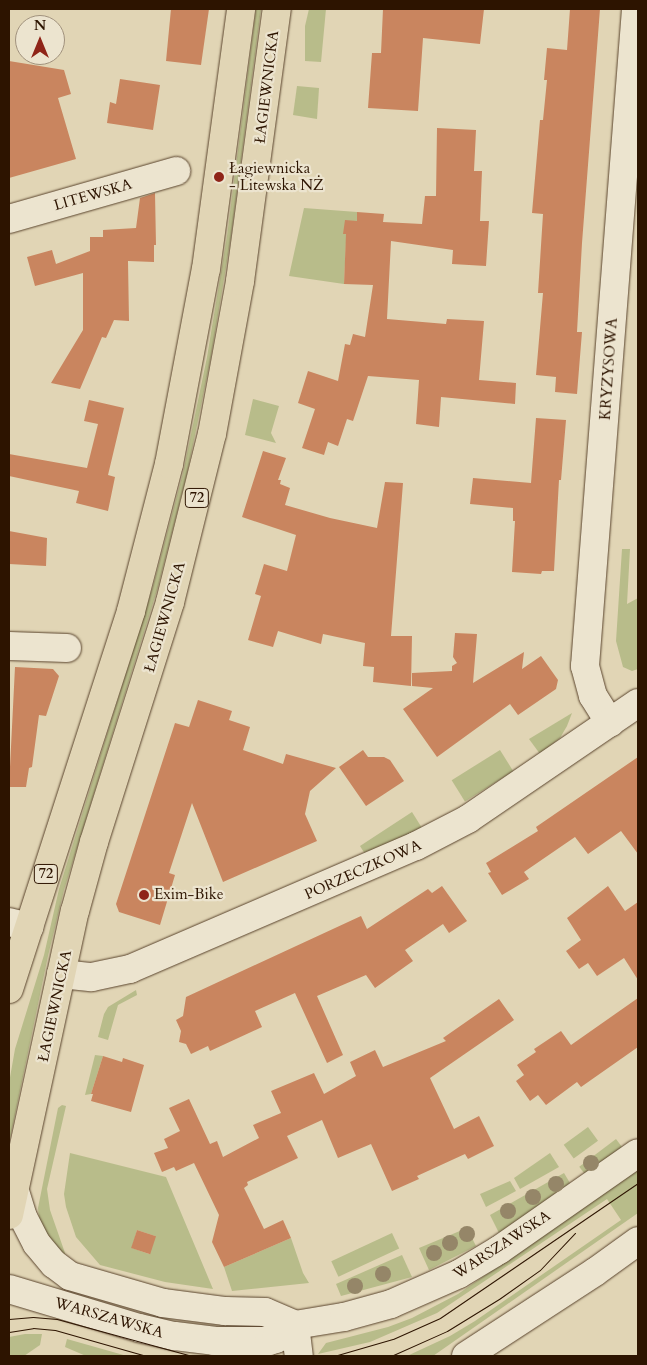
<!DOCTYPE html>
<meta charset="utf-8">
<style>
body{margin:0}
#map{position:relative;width:647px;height:1365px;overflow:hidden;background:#e1d5b5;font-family:Cardo,serif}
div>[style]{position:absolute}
.green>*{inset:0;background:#b8bc8a;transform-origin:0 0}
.building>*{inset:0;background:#c9855f;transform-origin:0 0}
.roads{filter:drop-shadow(0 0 1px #5a442d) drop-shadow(0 0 1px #5a442d)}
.minor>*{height:28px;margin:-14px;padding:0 14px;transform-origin:14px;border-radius:14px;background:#ece4cf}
.major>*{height:28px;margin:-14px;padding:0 14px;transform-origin:14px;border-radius:14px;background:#e1d5b5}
.tram>*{height:1px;margin:-0.5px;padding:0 0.5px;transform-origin:0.5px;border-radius:0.5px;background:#2d1400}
.trees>*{width:16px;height:16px;margin:-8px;border-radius:50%;background:#958668}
.dots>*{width:14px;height:14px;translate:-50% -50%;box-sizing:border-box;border:2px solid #ece4cf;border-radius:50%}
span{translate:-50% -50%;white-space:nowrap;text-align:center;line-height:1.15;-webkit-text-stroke:4.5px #ece4cf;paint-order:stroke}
.shield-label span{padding:1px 4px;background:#ece4cf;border:1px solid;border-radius:4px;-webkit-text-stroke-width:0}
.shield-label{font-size:14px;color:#2d1400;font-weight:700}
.street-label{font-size:15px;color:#2d1400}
.poi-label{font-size:15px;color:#2d1400}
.left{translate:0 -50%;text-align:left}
.frame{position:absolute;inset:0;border:10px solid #2d1400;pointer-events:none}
.north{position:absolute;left:15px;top:15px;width:50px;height:50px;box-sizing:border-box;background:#ece4cf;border:1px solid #a0917c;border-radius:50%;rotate:0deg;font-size:14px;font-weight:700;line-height:20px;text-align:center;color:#2d1400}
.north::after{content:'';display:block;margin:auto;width:18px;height:22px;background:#8f2418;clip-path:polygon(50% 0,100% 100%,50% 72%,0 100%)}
</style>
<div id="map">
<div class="green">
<div style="clip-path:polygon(256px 9px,261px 9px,231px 237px,211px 357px,187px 474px,158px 587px,64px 890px,48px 956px,9px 1144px,9px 1083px,15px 1049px,44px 955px,59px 889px,153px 586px,183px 473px,207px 357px,227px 236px)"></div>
<div style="clip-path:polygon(309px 9px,326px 9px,321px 62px,305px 61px,305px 26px)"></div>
<div style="clip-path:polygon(297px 86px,319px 88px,317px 119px,293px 115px)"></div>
<div style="clip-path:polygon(304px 208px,357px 212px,357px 221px,347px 221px,344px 284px,289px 276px)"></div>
<div style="clip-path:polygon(253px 399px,279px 406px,271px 433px,276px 443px,245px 435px)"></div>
<div style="clip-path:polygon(622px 549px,630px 549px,627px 604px,638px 598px,638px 669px,632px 671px,623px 667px,616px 641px)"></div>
<div style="clip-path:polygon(572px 713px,567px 726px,560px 738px,540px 754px,529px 739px)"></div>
<div style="left:500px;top:750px;width:25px;height:57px;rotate:58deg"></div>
<div style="clip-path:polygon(412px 812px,422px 828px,365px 854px,360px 846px)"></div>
<div style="clip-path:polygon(136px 990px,137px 995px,118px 1005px,108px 1040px,98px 1037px,104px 1014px,108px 1007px)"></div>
<div style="clip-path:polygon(95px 1055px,103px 1056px,91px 1094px,85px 1095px)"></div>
<div style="clip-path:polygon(62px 1105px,66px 1106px,47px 1189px,50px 1210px,65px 1253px,64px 1258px,51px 1249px,39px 1218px,38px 1208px,58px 1108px)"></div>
<div style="left:588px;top:1127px;width:17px;height:30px;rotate:54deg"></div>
<div style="left:616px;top:1139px;width:10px;height:46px;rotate:53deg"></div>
<div style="clip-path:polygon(evenodd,70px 1153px,166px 1177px,213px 1289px,165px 1282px,100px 1265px,76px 1237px,66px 1207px,64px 1194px,70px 1153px,137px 1230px,155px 1236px,149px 1254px,132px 1248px,137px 1230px)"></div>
<div style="clip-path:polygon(550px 1153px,559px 1167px,520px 1189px,514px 1178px)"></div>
<div style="clip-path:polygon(638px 1170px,638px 1213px,433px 1356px,407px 1356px,450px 1336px,475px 1321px,621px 1220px,607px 1199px,437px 1313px,370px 1342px,318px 1354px,326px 1343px,388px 1327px,412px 1318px,458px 1294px)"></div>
<div style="clip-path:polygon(564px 1173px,570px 1183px,499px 1233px,490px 1215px)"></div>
<div style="clip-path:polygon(510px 1181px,516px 1191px,486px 1207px,480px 1194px)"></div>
<div style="clip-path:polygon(467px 1228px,476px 1246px,429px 1270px,419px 1248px)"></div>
<div style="left:392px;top:1233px;width:17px;height:67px;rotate:65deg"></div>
<div style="clip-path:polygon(291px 1238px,303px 1273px,309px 1283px,232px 1291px,224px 1267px)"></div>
<div style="clip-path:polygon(402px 1255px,412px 1277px,341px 1296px,336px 1284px)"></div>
<div style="clip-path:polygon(25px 1334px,42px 1334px,40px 1345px,24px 1356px,9px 1356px,9px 1337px)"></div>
<div style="clip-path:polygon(67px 1339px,127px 1356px,86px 1356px,65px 1347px)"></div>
</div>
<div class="building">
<div style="clip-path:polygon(171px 9px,209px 9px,201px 65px,166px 61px)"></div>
<div style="clip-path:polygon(383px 9px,484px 9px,480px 44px,423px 38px,418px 111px,368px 108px,372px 53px,381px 53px)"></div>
<div style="clip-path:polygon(570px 9px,600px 9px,582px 243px,577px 332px,582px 332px,577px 394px,555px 392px,556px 377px,536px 375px,543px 293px,538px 293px,543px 214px,532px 213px,540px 120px,543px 120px,547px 80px,544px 80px,547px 48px,567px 50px)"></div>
<div style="clip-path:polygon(9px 61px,64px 70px,71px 94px,58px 98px,76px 159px,9px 178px)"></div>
<div style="clip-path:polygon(120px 79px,160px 85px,153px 130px,107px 123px,110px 102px,116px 104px)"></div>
<div style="clip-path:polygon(437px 128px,476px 130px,474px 171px,482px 171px,480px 221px,489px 221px,486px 266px,452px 264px,453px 250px,391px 241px,387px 319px,446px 324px,447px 319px,484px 321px,479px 380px,516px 383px,515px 404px,441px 397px,439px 427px,416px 424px,419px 380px,368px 376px,353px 421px,347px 419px,338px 446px,328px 442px,324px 455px,302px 448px,315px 409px,298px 403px,308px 371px,338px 381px,345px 344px,350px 345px,353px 334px,365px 337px,373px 285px,344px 284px,346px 234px,343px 234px,345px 220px,357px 221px,357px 212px,384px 214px,383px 222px,422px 224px,425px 196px,436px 196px)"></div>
<div style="clip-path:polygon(155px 193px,156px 245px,154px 245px,154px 262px,128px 261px,129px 321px,114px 320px,106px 338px,102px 337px,80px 389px,51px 383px,83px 330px,83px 273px,35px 286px,27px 257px,52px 250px,56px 264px,90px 251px,90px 237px,103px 237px,103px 230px,136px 228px,140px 198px)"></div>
<div style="clip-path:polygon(89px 400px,124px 408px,108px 475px,115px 477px,108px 511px,76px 503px,79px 491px,9px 476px,9px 454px,87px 468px,98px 424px,84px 421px)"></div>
<div style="clip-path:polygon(536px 418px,566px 420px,561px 480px,559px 480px,554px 571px,542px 571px,541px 574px,512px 572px,515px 521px,513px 521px,513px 508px,470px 504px,473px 478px,531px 483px)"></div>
<div style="clip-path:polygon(263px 451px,286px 458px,278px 480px,281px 480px,280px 484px,290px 488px,285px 505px,330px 518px,377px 528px,385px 482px,403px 483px,391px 636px,412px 636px,411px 686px,373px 682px,374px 667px,363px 666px,365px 643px,323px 634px,321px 644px,278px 631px,273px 647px,248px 640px,261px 596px,255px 594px,264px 564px,287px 571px,296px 535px,242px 517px)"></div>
<div style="clip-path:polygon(9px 531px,47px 538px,46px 566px,9px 564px)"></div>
<div style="clip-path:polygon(455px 633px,477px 634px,473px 683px,524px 652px,522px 669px,541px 656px,558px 680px,556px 689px,518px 715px,510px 704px,437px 757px,403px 709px,433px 688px,412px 686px,412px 673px,452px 671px,452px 666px,457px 663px,453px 657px)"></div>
<div style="clip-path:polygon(15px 667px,53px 669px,59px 676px,46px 716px,39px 715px,32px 767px,29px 768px,26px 787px,9px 787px)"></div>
<div style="clip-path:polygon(198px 700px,232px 711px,229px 720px,250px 727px,243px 750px,283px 764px,286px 754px,336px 768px,310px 791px,305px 814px,317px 841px,223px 882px,192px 803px,169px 873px,175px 875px,160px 925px,119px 912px,116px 904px,175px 723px,189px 727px)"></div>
<div style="clip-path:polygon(363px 750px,368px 757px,384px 757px,390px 760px,404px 781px,366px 806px,339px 767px)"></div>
<div style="clip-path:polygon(638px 757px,638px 854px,621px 831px,588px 854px,575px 837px,524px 872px,529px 879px,502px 895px,488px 873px,491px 872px,486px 863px,538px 831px,536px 827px)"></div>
<div style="clip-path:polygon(442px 886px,467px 921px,449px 933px,443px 924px,405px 950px,413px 961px,375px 988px,366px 975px,317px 996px,343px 1055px,327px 1063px,295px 993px,255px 1011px,262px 1027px,210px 1051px,208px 1046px,191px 1054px,186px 1044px,179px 1042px,181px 1031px,176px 1020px,183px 1016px,186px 997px,361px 916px,367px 929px,428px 889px,432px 893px)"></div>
<div style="clip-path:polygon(608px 886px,625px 911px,638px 902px,638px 980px,624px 958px,597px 976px,588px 963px,579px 969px,566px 951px,581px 940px,567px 918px)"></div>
<div style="clip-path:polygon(638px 998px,638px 1047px,581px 1087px,577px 1082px,546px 1105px,538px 1095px,530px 1101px,516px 1081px,524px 1075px,517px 1065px,536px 1052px,534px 1049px,561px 1031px,571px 1045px)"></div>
<div style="clip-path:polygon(499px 999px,514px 1020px,430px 1078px,454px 1129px,479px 1116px,494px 1146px,468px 1159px,465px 1154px,417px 1176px,419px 1179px,392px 1191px,371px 1144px,338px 1158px,322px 1120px,287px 1136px,298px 1158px,247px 1182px,248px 1185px,244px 1188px,264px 1229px,283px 1220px,291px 1238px,224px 1267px,212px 1242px,219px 1215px,194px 1163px,176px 1171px,174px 1167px,162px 1172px,154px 1153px,168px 1148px,164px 1139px,180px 1131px,169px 1108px,189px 1099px,210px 1144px,217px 1141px,223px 1157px,259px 1138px,253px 1125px,281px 1113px,271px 1091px,314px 1073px,324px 1094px,356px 1076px,350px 1062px,375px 1050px,383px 1067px,446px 1041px,443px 1038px)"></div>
<div style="clip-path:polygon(103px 1056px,122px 1062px,123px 1058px,144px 1065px,131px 1112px,91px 1101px,93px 1094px,91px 1094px)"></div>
<div style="left:137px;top:1230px;width:20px;height:19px;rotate:18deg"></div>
</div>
<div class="roads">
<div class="minor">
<div style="left:9px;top:219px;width:174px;rotate:-16deg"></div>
<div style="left:9px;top:646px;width:58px;rotate:2deg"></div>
<div style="left:610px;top:723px;width:32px;rotate:-122deg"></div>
<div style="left:593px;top:696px;width:31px;rotate:-105deg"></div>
<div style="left:585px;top:666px;width:659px;rotate:-85.56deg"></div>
<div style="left:9px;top:922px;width:21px;rotate:14deg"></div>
<div style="left:61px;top:974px;width:31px;rotate:6deg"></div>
<div style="left:92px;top:977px;width:39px;rotate:-12deg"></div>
<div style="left:130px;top:969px;width:311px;rotate:-23.3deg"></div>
<div style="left:416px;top:846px;width:59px;rotate:-27.4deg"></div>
<div style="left:468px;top:819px;width:206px;rotate:-34.3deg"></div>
<div style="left:14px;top:1188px;width:30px;rotate:73deg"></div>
<div style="left:23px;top:1217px;width:30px;rotate:63deg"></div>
<div style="left:37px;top:1244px;width:26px;rotate:50deg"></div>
<div style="left:54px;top:1264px;width:20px;rotate:37deg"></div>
<div style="left:70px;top:1276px;width:97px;rotate:16.2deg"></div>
<div style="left:163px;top:1303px;width:63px;rotate:7.4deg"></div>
<div style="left:225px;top:1311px;width:40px;rotate:1.4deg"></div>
<div style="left:265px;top:1312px;width:33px;rotate:23deg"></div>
<div style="left:9px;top:1289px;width:136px;rotate:16.7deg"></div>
<div style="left:139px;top:1328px;width:37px;rotate:13deg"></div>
<div style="left:175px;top:1336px;width:39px;rotate:7deg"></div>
<div style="left:214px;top:1341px;width:55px"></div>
<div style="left:269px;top:1341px;width:7px;rotate:-16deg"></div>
<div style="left:276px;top:1339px;width:24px;rotate:-36deg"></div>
<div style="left:295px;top:1325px;width:50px;rotate:-9.3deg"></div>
<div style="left:344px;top:1317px;width:49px;rotate:-15.5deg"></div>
<div style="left:391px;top:1304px;width:74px;rotate:-23.8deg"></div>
<div style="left:459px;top:1274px;width:47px;rotate:-31deg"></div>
<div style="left:499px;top:1250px;width:169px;rotate:-34.9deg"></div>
<div style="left:295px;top:1325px;width:31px;rotate:83deg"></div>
<div style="left:466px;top:1356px;width:154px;rotate:-33.1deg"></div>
<div style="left:595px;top:1272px;width:53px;rotate:-35.8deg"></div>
</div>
<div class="major">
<div style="left:9px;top:989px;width:397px;rotate:-72.1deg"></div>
<div style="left:131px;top:611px;width:152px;rotate:-75.5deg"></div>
<div style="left:169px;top:464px;width:198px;rotate:-79.3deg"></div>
<div style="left:206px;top:269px;width:262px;rotate:-82.3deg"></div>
<div style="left:9px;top:1215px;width:311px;rotate:-77.8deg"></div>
<div style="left:75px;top:911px;width:72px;rotate:-74.6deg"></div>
<div style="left:94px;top:842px;width:252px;rotate:-72.4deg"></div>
<div style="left:170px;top:602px;width:173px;rotate:-76deg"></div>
<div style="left:212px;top:434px;width:156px;rotate:-79.6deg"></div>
<div style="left:240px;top:281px;width:275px;rotate:-82.3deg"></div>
</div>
</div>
<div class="tram">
<div style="left:9px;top:1319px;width:24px;rotate:-5deg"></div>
<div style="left:33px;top:1317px;width:24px;rotate:5deg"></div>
<div style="left:57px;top:1319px;width:140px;rotate:15.3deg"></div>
<div style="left:9px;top:1332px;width:24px;rotate:-9deg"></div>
<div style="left:33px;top:1328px;width:22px;rotate:5deg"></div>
<div style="left:55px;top:1330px;width:95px;rotate:15.9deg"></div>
<div style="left:334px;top:1356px;width:61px;rotate:-16.1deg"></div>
<div style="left:393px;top:1339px;width:51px;rotate:-24.1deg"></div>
<div style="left:440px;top:1318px;width:240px;rotate:-34.3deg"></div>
<div style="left:391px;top:1356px;width:61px;rotate:-24.1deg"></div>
<div style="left:447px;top:1331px;width:61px;rotate:-31.6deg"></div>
<div style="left:499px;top:1299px;width:50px;rotate:-35.3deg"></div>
<div style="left:540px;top:1270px;width:51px;rotate:-46.6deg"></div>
</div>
<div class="trees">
<div style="left:591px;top:1163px"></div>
<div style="left:556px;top:1184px"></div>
<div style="left:533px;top:1197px"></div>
<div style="left:508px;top:1211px"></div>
<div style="left:467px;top:1234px"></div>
<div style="left:450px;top:1243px"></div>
<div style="left:434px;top:1253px"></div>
<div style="left:383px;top:1274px"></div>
<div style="left:355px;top:1286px"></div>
</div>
<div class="dots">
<div style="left:219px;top:177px;background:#8f2418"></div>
<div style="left:144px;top:895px;background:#8f2418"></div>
</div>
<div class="shield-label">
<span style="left:197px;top:498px">72</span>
<span style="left:46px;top:874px">72</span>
</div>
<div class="street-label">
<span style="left:267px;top:87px;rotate:-83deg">ŁAGIEWNICKA</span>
<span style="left:93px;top:195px;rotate:-16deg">LITEWSKA</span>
<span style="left:609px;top:369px;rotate:-86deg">KRYZYSOWA</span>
<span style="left:165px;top:617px;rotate:-74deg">ŁAGIEWNICKA</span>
<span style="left:363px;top:870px;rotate:-24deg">PORZECZKOWA</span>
<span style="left:55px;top:1006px;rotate:-78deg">ŁAGIEWNICKA</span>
<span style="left:502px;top:1245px;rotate:-33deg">WARSZAWSKA</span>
<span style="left:109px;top:1318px;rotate:16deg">WARSZAWSKA</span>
</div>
<div class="poi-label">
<span class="left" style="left:229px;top:177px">Łagiewnicka<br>- Litewska NŻ</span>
<span class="left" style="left:154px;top:895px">Exim-Bike</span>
</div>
<div class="frame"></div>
<div class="north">N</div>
</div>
